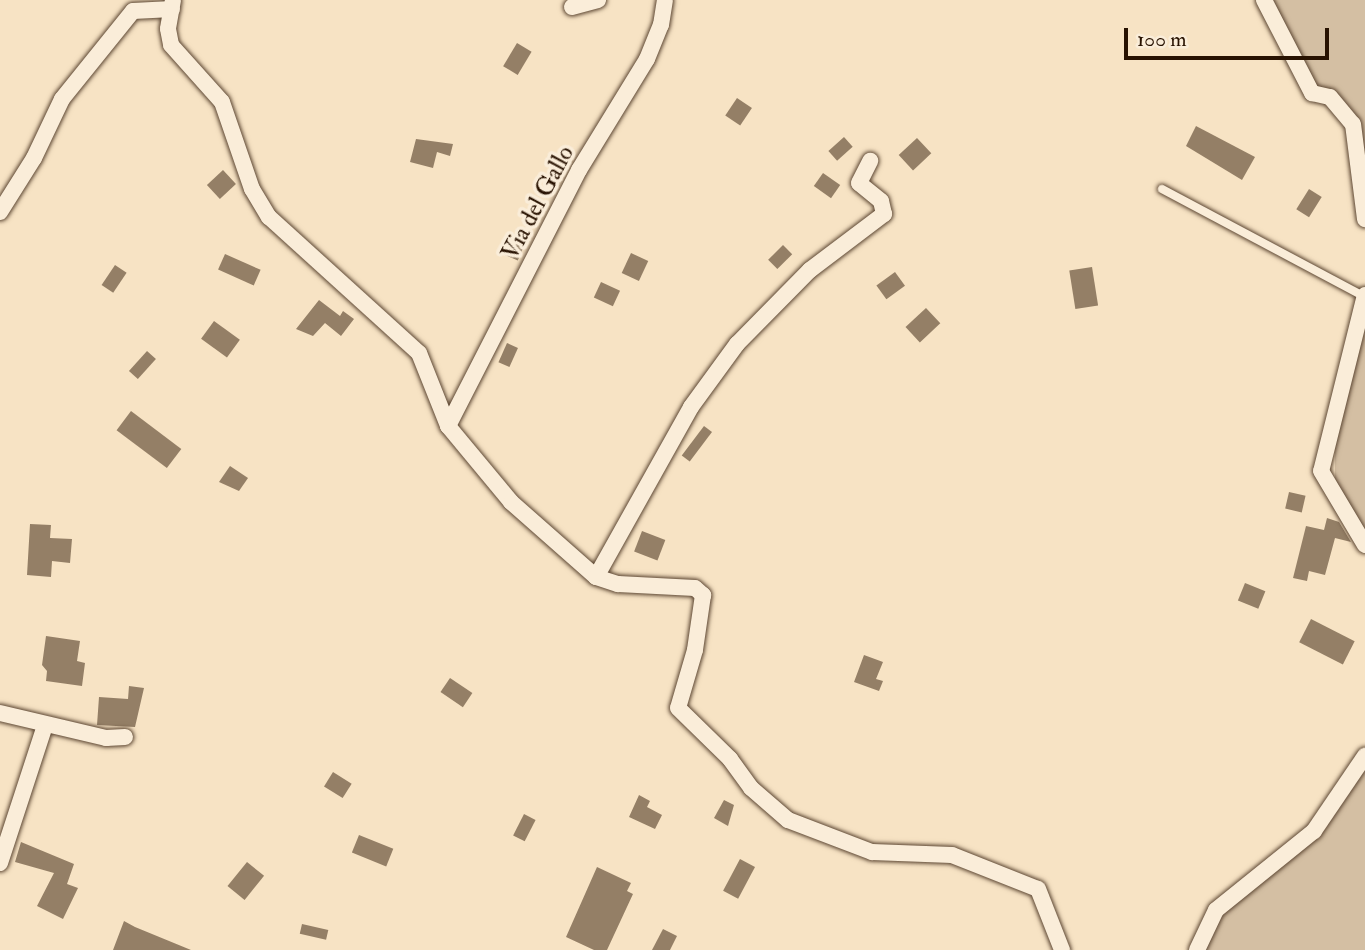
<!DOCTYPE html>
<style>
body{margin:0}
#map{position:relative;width:1365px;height:950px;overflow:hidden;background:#f7e3c4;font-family:"IM FELL Double Pica",serif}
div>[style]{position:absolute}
.green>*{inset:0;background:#d4bfa3}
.building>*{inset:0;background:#947f66;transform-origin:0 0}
.roads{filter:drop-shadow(0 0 2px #5c4632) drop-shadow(0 0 2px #5c4632)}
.lane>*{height:8px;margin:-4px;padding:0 4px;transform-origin:4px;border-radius:4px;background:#faedd9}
.street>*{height:16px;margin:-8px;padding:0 8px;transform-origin:8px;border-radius:8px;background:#faedd9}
span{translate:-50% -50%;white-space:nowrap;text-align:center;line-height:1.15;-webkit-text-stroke:7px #faedd9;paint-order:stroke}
.street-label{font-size:24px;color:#281201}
.scale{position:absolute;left:1124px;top:28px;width:205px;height:32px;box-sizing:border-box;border:4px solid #281201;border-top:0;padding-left:9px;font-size:21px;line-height:24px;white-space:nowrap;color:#281201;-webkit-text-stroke:5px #faedd9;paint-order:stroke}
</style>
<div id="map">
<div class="green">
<div style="clip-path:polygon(1271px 0,1365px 0,1365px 184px,1360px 123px,1318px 89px)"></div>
<div style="clip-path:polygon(1365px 315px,1365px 534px,1335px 485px,1335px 433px)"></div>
<div style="clip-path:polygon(1365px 766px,1365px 950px,1202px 950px,1228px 905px,1290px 853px)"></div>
</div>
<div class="building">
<div style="left:517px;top:43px;width:17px;height:27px;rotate:31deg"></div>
<div style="left:737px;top:98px;width:18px;height:21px;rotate:34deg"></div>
<div style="clip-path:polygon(1196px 126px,1255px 157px,1242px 180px,1186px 146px)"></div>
<div style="left:844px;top:137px;width:13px;height:21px;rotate:48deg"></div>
<div style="left:917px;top:138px;width:21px;height:25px;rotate:47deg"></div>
<div style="clip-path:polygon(416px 139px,453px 144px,450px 156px,437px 152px,433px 168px,410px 162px)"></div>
<div style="left:223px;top:170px;width:19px;height:22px;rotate:47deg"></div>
<div style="left:823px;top:173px;width:21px;height:16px;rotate:35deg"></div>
<div style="left:1309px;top:189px;width:15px;height:24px;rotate:32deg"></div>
<div style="left:511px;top:238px;width:15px;height:18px;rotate:23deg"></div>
<div style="left:783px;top:245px;width:13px;height:21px;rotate:45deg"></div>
<div style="left:631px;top:253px;width:19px;height:22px;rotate:25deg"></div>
<div style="left:225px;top:254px;width:39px;height:17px;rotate:24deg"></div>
<div style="left:115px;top:265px;width:14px;height:24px;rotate:34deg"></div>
<div style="left:1092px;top:267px;width:39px;height:23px;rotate:81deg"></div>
<div style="left:895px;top:272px;width:17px;height:23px;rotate:54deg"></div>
<div style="left:601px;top:282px;width:21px;height:17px;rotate:25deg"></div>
<div style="clip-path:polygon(319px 300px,340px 316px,343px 311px,354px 319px,341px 336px,325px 323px,313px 336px,296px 329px)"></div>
<div style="left:926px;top:308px;width:21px;height:28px;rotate:47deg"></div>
<div style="left:214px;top:321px;width:32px;height:22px;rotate:36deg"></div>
<div style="left:507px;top:343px;width:12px;height:21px;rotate:24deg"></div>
<div style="left:147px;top:351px;width:12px;height:27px;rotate:42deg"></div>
<div style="left:131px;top:411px;width:63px;height:24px;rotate:37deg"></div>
<div style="left:704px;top:426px;width:10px;height:37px;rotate:37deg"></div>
<div style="clip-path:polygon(230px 466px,248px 478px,239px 491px,219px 482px)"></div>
<div style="left:1289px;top:492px;width:17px;height:17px;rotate:13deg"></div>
<div style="clip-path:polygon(1327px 518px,1339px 522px,1351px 542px,1335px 538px,1325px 575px,1309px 571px,1307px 581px,1293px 578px,1306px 526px,1324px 530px)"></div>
<div style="clip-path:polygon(30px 524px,51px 525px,50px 538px,72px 539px,70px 563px,52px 561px,51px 577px,27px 575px)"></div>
<div style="left:642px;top:531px;width:25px;height:22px;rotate:21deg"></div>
<div style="left:1245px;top:583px;width:22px;height:19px;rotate:22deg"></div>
<div style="left:1311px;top:619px;width:49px;height:26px;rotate:27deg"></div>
<div style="clip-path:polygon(46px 636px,80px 641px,77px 661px,85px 663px,82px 686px,46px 681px,47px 671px,42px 665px)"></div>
<div style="clip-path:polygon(864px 655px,883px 662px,876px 679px,883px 681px,879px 691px,854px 682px)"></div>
<div style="left:450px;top:678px;width:27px;height:17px;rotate:34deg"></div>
<div style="clip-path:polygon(129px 686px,144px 688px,135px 727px,97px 725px,99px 697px,128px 699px)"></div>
<div style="left:333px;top:772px;width:22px;height:17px;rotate:32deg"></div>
<div style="clip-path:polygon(639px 795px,650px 801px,647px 807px,662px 815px,655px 829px,629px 817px)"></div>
<div style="clip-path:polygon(724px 800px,734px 805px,728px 826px,714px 818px)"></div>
<div style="left:524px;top:814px;width:13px;height:24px;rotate:27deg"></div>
<div style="left:359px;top:835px;width:37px;height:19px;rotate:22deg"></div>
<div style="clip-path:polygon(21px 842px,74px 864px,67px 884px,78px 888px,63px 919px,37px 906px,54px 873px,15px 862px)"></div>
<div style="left:740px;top:859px;width:17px;height:36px;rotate:28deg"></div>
<div style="left:247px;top:862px;width:22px;height:31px;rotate:39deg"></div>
<div style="clip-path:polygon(597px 867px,631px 883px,627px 891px,633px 894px,607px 950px,594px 950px,566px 937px)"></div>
<div style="clip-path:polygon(124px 921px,135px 927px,191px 950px,113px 950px)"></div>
<div style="left:302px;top:924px;width:27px;height:10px;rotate:13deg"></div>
<div style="clip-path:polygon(663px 929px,677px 936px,670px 950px,652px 950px)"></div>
</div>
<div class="roads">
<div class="lane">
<div style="left:1162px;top:189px;width:230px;rotate:28deg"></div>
</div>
<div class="street">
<div style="left:173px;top:0;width:29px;rotate:100deg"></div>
<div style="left:168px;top:29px;width:16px;rotate:79deg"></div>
<div style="left:171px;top:45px;width:76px;rotate:48.2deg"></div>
<div style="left:222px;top:102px;width:92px;rotate:71deg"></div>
<div style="left:252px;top:189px;width:33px;rotate:59deg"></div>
<div style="left:269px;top:217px;width:202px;rotate:42.2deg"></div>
<div style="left:419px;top:353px;width:79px;rotate:68.3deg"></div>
<div style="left:448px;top:426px;width:99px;rotate:50.3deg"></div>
<div style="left:511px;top:502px;width:113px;rotate:41.4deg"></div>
<div style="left:596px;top:577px;width:23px;rotate:18deg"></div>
<div style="left:618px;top:584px;width:77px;rotate:3deg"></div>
<div style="left:695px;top:588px;width:11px;rotate:41deg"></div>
<div style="left:703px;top:595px;width:56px;rotate:98.3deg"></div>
<div style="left:695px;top:650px;width:60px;rotate:106.3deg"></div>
<div style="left:678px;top:708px;width:73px;rotate:44.4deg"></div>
<div style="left:730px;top:759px;width:36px;rotate:54deg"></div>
<div style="left:751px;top:788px;width:49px;rotate:40.9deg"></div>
<div style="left:788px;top:820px;width:90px;rotate:20.9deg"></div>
<div style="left:872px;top:852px;width:80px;rotate:2.1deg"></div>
<div style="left:952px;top:855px;width:92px;rotate:21.6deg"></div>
<div style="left:1038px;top:889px;width:66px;rotate:68.5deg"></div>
<div style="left:1264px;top:0;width:105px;rotate:62.7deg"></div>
<div style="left:1312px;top:93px;width:18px;rotate:13deg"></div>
<div style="left:1330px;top:97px;width:35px;rotate:50deg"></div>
<div style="left:1353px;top:124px;width:96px;rotate:82.8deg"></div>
<div style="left:572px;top:7px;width:27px;rotate:-15deg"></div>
<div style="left:0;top:212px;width:64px;rotate:-57.8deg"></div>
<div style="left:34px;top:158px;width:65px;rotate:-64.6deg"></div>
<div style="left:62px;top:99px;width:113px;rotate:-51.1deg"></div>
<div style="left:133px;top:11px;width:39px;rotate:-3deg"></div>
<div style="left:1365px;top:295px;width:181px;rotate:104deg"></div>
<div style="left:1321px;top:471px;width:86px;rotate:59.3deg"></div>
<div style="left:448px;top:426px;width:288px;rotate:-62.9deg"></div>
<div style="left:579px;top:170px;width:130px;rotate:-58.5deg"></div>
<div style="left:647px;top:59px;width:37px;rotate:-68deg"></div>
<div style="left:661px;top:25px;width:25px;rotate:-81deg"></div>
<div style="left:596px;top:577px;width:195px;rotate:-60.8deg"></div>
<div style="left:691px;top:407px;width:78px;rotate:-53.9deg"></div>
<div style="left:737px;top:344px;width:104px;rotate:-45.4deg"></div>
<div style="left:810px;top:270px;width:93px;rotate:-37.1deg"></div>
<div style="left:884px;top:214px;width:13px;rotate:-103deg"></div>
<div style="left:881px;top:201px;width:28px;rotate:-141deg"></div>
<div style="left:859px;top:183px;width:25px;rotate:-63deg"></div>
<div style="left:0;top:713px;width:109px;rotate:13.3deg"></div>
<div style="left:106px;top:738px;width:19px;rotate:-3deg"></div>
<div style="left:0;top:863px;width:145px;rotate:-71.9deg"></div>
<div style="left:1197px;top:950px;width:44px;rotate:-64.6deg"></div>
<div style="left:1216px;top:910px;width:126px;rotate:-38.9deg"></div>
<div style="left:1314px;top:831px;width:91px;rotate:-55.8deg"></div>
</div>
</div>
<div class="street-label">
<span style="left:538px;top:203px;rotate:-62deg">Via del Gallo</span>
</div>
<div class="scale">100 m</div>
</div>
